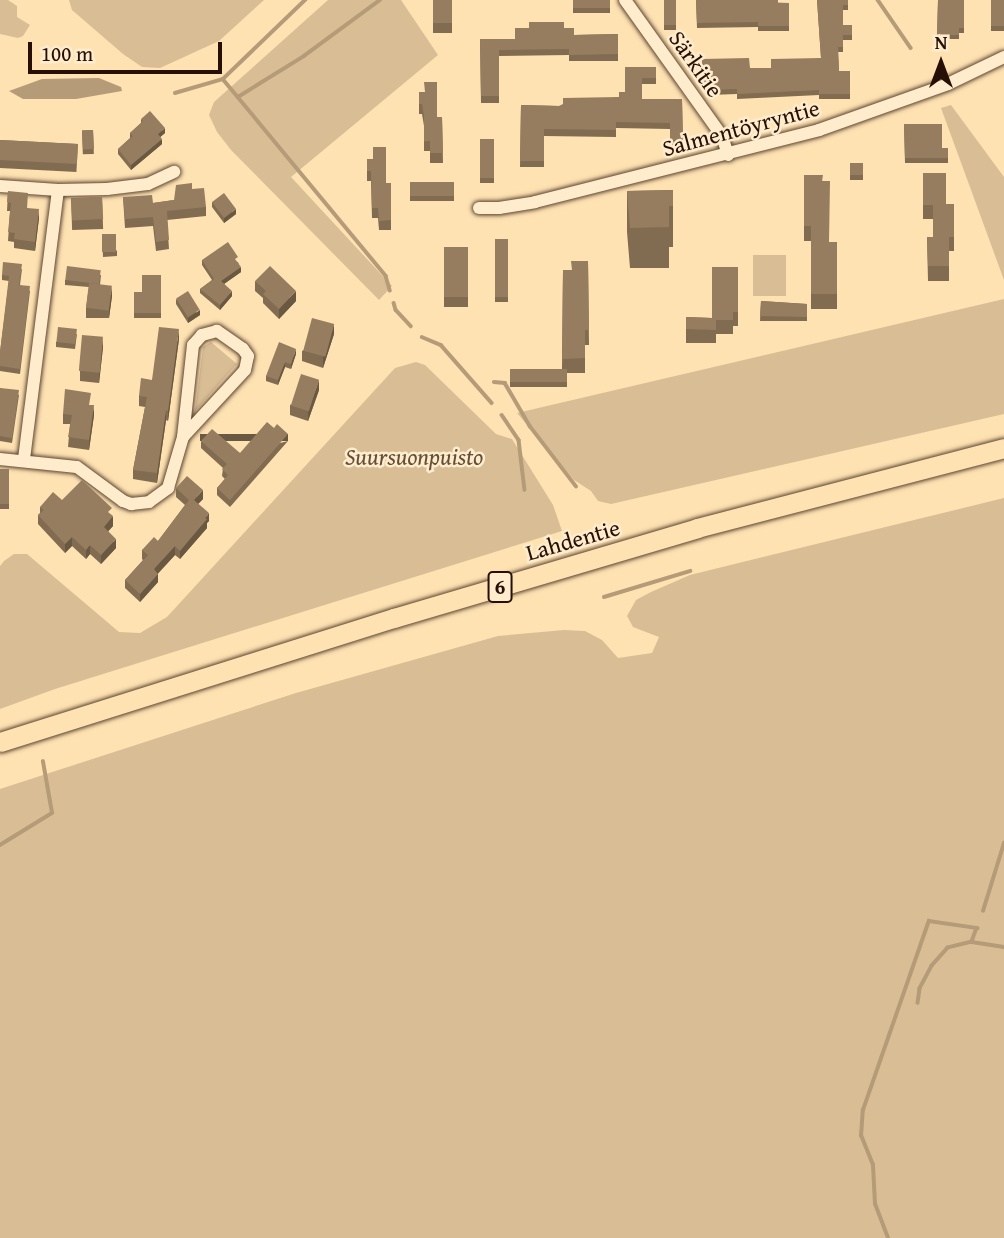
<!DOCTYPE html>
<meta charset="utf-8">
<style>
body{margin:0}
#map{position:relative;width:1004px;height:1238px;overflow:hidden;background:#fee2b2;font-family:"Gentium Book Plus",serif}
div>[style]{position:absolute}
.green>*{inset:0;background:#d9be95;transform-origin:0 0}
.water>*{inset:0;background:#b59b78}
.stream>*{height:3.5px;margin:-1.75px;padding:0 1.75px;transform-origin:1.75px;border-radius:1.75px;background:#b59b78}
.roads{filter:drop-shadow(0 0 2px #5c4431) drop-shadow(0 0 2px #5c4431)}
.minor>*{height:12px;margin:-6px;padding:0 6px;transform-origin:6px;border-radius:6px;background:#feeccd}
.trunk>*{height:19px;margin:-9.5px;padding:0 9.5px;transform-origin:9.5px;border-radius:9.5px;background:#fee2b2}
.wall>*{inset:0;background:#816c52;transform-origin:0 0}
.shaded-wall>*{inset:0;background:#695842;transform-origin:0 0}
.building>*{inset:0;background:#967d5f;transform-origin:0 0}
span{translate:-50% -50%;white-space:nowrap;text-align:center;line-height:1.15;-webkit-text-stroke:5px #feeccd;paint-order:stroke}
.shield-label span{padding:2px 5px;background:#feeccd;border:2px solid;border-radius:5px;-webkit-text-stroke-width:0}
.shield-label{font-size:21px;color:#261006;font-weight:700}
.street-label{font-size:23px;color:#261006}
.park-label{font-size:23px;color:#654d38;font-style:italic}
.north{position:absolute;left:906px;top:28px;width:70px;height:70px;-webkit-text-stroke:5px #feeccd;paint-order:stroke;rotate:0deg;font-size:19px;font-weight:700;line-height:28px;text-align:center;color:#261006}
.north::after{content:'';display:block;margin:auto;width:24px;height:32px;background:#261006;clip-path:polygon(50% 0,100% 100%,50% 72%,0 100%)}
.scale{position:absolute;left:28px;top:42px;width:194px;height:32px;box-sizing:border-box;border:4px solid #261006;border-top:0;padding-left:9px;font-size:21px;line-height:24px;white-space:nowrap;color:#261006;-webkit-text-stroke:5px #feeccd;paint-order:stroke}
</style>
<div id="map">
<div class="green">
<div style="clip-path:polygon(0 0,8px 0,17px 6px,17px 17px,30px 25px,23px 36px,18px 38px,0 34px)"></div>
<div style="clip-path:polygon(69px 0,264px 0,219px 41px,160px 68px,142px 67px,123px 54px,72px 10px)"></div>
<div style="clip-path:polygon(328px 0,401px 0,438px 55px,291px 177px,392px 286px,379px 300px,231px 150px,217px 132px,209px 115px,214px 102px)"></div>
<div style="clip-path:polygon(951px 105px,1004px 177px,1004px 280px,941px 108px)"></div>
<div style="left:753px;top:255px;width:33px;height:41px"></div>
<div style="clip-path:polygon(1004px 299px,1004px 414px,611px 504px,598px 501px,591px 491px,574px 480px,517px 413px)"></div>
<div style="clip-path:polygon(211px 342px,237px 364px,195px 411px,203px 347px)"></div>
<div style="clip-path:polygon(416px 362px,425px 365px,496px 434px,512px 439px,553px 505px,562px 531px,55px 689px,0 709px,0 566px,4px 561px,14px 554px,27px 554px,119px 632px,140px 633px,167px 617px,395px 368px)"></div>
<div style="clip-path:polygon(1004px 498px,1004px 1238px,0 1238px,0 789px,296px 693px,498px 636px,564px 630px,585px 631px,602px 640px,618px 658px,652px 653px,659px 637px,633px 627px,627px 616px,636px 600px,651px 592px,690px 575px)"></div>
</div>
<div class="water">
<div style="clip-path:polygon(99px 78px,121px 87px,122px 91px,76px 99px,23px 99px,9px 91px,42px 79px)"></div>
</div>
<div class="stream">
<div style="left:878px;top:0;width:58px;rotate:55.5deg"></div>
<div style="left:223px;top:79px;width:23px;rotate:50deg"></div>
<div style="left:238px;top:97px;width:78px;rotate:-31.8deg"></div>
<div style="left:304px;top:56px;width:94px;rotate:-36.4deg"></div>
<div style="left:175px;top:93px;width:50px;rotate:-16.3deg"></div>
<div style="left:223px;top:79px;width:114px;rotate:-43.9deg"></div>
<div style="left:238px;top:97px;width:232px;rotate:50.4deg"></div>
<div style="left:386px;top:276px;width:15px;rotate:74deg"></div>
<div style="left:394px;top:303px;width:7px;rotate:74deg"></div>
<div style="left:396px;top:310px;width:22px;rotate:47deg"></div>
<div style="left:422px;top:337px;width:21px;rotate:23deg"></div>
<div style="left:441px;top:345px;width:77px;rotate:48.7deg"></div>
<div style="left:494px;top:382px;width:11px;rotate:5deg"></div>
<div style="left:505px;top:383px;width:50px;rotate:59.8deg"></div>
<div style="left:530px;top:426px;width:76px;rotate:52.5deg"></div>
<div style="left:502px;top:415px;width:30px;rotate:56deg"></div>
<div style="left:519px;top:440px;width:50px;rotate:83.2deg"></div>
<div style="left:604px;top:597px;width:90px;rotate:-16.8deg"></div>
<div style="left:0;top:845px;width:61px;rotate:-31.6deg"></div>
<div style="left:52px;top:813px;width:52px;rotate:-100deg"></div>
<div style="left:983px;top:911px;width:71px;rotate:-72.8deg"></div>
<div style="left:972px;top:942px;width:32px;rotate:9deg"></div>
<div style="left:888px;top:1238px;width:36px;rotate:-111deg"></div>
<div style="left:875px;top:1204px;width:39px;rotate:-93deg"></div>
<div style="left:873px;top:1165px;width:31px;rotate:-112deg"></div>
<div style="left:861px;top:1136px;width:26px;rotate:-86deg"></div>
<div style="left:863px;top:1110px;width:200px;rotate:-70.8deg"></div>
<div style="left:929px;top:921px;width:49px;rotate:8.3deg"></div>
<div style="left:977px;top:928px;width:15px;rotate:110deg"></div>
<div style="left:972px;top:942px;width:25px;rotate:166deg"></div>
<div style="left:948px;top:948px;width:24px;rotate:132deg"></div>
<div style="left:932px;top:966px;width:26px;rotate:118deg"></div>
<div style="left:920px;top:989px;width:14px;rotate:98deg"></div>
</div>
<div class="roads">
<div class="minor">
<div style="left:625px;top:0;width:167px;rotate:54.5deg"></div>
<div style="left:722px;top:136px;width:20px;rotate:72deg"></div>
<div style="left:0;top:186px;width:58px;rotate:3.9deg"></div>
<div style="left:58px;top:190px;width:49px;rotate:-1.2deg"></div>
<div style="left:107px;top:189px;width:41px;rotate:-7deg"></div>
<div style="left:148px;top:184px;width:29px;rotate:-25deg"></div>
<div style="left:479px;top:208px;width:20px"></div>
<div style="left:499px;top:208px;width:36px;rotate:-9deg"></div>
<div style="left:535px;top:202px;width:293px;rotate:-14.2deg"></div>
<div style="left:819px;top:130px;width:137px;rotate:-19.6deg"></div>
<div style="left:948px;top:84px;width:62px;rotate:-25.7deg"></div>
<div style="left:0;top:459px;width:77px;rotate:5.9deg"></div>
<div style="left:77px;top:467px;width:57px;rotate:36.5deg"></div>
<div style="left:123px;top:501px;width:9px;rotate:21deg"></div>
<div style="left:131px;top:504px;width:18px;rotate:-6deg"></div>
<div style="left:149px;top:502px;width:24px;rotate:-36deg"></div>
<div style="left:168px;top:488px;width:53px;rotate:-73.6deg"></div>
<div style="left:183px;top:437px;width:91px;rotate:-47.2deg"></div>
<div style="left:245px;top:370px;width:14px;rotate:-78deg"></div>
<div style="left:248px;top:356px;width:9px;rotate:-126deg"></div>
<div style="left:243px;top:349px;width:32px;rotate:-145deg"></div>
<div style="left:217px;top:331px;width:16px;rotate:165deg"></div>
<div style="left:202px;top:335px;width:13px;rotate:132deg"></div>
<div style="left:193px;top:345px;width:93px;rotate:96.2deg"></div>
<div style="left:24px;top:459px;width:271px;rotate:-82.8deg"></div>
</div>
<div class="trunk">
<div style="left:0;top:742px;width:413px;rotate:-17.5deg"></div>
<div style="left:394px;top:618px;width:316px;rotate:-16.5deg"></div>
<div style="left:697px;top:528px;width:317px;rotate:-14.6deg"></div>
</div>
</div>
<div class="wall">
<div style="left:433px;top:0;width:19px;height:33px"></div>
<div style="left:573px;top:0;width:37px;height:13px"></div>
<div style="left:664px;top:0;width:12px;height:30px"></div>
<div style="clip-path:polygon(696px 0,789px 3px,789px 31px,758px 31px,758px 27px,697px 28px)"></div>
<div style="clip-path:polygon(817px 0,848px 0,848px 10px,843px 10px,843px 25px,852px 25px,852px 40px,843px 40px,843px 52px,838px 52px,839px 71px,850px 71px,850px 99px,819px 99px,819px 95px,737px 99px,737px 94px,709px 95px,709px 82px,703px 82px,702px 59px,750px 68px,771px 68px,821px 58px)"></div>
<div style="clip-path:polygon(938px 0,964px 0,964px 33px,959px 33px,959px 39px,937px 39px)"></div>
<div style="left:991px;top:0;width:13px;height:31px"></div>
<div style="clip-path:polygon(564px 28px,574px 35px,618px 34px,618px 61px,569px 61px,569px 55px,499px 56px,499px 103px,481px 103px,480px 39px,515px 39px)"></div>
<div style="clip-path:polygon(656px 67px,656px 84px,642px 84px,642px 99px,682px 99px,683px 146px,670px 146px,670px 129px,616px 128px,616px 137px,544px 136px,544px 167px,520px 167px,521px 105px,559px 106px,619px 97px)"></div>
<div style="clip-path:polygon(419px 92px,437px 117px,442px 117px,443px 163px,430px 163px,430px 151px,424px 151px,424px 126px,422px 114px,419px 114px)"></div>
<div style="clip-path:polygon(141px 119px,165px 133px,160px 137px,162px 144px,131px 170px,118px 154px,118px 149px,130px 138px,130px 133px,141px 123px)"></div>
<div style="clip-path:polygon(904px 124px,942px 148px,948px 148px,948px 163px,905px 163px)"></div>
<div style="left:93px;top:130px;width:24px;height:11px;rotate:88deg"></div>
<div style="left:480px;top:139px;width:14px;height:44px"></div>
<div style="left:0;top:140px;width:78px;height:28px;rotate:3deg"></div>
<div style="clip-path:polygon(367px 159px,373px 159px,386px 183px,391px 183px,391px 230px,379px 230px,378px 218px,372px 218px,371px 181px,367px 181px)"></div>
<div style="left:850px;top:163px;width:13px;height:17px"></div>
<div style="clip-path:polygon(923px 173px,946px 204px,954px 204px,954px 251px,949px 251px,949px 281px,928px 281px,927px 237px,933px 237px,933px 219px,923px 219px)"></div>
<div style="clip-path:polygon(804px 175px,823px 181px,829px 242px,837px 242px,837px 309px,811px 309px,811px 241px,804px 241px)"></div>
<div style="left:410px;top:182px;width:44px;height:19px"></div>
<div style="clip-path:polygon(192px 189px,206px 207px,206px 216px,167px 220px,169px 249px,156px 251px,153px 226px,125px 228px,123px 197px,153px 203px,174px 200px)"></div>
<div style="clip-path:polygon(673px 190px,673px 247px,669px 247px,669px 268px,630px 268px,627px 232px,627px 191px)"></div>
<div style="clip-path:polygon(8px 191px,39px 218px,35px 251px,14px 248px,14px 242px,8px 241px,10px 211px,7px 211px)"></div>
<div style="left:102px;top:197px;width:32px;height:31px;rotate:88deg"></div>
<div style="clip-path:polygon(212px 202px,236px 214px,224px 223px,212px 207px)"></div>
<div style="clip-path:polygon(102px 234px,117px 251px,117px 256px,103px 257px)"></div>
<div style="left:495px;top:239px;width:13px;height:63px"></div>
<div style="left:444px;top:247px;width:24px;height:60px"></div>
<div style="clip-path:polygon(202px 260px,238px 262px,241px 272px,224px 284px,232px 296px,220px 310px,200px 293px,200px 289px,212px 280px,202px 265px)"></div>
<div style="clip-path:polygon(588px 261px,589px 345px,585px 345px,585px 373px,567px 373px,567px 387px,510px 387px,510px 369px,562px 369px,563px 270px,572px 270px)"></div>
<div style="clip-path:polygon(738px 267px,738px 326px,733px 326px,733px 334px,716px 334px,716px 343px,686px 343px,686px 317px,712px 318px)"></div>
<div style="clip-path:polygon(22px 269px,20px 285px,30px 291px,20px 374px,0 371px,0 352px,9px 281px,2px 280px,2px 275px)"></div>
<div style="clip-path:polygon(101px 275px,100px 285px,112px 296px,109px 318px,86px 318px,86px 308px,89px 287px,65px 285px,65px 280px)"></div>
<div style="clip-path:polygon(161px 275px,161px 318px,134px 318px,134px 292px,142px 292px)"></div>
<div style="clip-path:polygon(255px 281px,296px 301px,279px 319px,263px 303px,263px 298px,255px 291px)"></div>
<div style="clip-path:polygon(176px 299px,200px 315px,188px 323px,176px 304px)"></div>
<div style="clip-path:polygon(761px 301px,807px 304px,807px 321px,760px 321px)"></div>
<div style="clip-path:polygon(77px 334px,75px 349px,56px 347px,56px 342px)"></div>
<div style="clip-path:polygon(334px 334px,323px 368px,302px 361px,302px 351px)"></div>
<div style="clip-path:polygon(179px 339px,168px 421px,166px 420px,157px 483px,133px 479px,133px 470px,145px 407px,139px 406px,139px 396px,152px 380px)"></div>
<div style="clip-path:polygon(103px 347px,99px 383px,80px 381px,80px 371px)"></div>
<div style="clip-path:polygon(296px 354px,291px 369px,285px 367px,278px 385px,266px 381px,266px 376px)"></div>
<div style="clip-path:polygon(0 388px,19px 395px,12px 443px,0 441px)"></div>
<div style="clip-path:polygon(319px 390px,308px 421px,290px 415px,290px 405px)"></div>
<div style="clip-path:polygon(90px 405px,94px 415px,89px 450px,68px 447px,70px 424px,63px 424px,63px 414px)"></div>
<div style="clip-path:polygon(201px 441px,240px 453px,288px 441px,230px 507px,217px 495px,217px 488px,225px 479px,222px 476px,223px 468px,201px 448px)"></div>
<div style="left:9px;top:469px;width:40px;height:9px;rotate:90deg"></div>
<div style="clip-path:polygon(176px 488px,203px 499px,198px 504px,209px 521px,207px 523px,207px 528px,180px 559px,175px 555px,158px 573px,158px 582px,140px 602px,125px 588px,125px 580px,143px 560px,142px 559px,142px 550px,158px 541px,185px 505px,176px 497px)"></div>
<div style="clip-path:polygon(62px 500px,112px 516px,113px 526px,108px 531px,116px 548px,101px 564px,90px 554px,86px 559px,72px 546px,65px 553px,38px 524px,38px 515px,40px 513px,40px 507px)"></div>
</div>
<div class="shaded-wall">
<div style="clip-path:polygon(165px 128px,165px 133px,158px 139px,158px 134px)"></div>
<div style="clip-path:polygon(162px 139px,162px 144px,131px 170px,131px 165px)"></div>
<div style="clip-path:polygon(39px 209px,39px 218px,35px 251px,35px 242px)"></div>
<div style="clip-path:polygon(236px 209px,236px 214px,224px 223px,224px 218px)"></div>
<div style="clip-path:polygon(241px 267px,241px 272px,221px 286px,221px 281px)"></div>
<div style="clip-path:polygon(112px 286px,112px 296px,109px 318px,109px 308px)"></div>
<div style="clip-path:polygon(232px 291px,232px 296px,220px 310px,220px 305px)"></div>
<div style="clip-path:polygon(296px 291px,296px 301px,279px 319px,279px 309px)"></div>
<div style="clip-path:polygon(200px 310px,200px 315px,188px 323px,188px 318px)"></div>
<div style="clip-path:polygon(334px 324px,334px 334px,323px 368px,323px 358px)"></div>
<div style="clip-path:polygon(179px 329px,179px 339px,168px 421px,168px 411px)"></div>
<div style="clip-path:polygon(103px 337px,103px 347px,99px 383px,99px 373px)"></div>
<div style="clip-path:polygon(296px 349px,296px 354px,291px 369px,291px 364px)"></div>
<div style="clip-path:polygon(285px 362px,285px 367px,278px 385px,278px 380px)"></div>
<div style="clip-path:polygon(319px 380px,319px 390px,308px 421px,308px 411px)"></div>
<div style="clip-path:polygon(94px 405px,94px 415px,89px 450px,89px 440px)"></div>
<div style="clip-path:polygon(166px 410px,166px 420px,157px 483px,157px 473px)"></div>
<div style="left:288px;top:434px;width:7px;height:88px;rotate:90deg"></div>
<div style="clip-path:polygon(203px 490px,203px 499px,194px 508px,194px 500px)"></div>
<div style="clip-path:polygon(209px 513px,209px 521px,207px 523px,207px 528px,180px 559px,180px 551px)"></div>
<div style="clip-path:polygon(113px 516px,113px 526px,104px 536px,104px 527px)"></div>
<div style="clip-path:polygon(72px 537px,72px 546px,65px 553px,65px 544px)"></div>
<div style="clip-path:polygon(116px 539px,116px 548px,101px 564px,101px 555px)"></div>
<div style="clip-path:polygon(90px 545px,90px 554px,86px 559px,86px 550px)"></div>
<div style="clip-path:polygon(175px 546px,175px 555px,154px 578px,154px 569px)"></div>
<div style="clip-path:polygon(158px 574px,158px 582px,140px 602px,140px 594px)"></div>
</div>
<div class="building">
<div style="left:433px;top:0;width:19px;height:23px"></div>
<div style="left:573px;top:0;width:37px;height:8px"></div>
<div style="left:664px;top:0;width:12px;height:25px"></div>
<div style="clip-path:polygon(696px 0,778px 0,778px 3px,789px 3px,789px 26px,758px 26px,758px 22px,697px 23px)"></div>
<div style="clip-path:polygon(817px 0,848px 0,848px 5px,843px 5px,843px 25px,852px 25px,852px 35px,843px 35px,843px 47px,838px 47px,839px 71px,850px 71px,850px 94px,819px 94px,819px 90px,737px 94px,737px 89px,709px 90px,709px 77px,703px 77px,702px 59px,749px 58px,750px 68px,771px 68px,771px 59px,821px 58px)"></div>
<div style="clip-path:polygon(938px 0,964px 0,964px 28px,959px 28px,959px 35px,937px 35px)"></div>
<div style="left:991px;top:0;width:13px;height:26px"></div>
<div style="clip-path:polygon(529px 22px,564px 22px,564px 28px,574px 28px,574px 35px,618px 34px,618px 54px,569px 55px,569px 49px,499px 50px,499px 96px,481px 96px,480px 39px,515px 39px,515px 28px,529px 28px)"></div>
<div style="clip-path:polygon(625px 67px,656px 67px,656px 78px,642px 78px,642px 99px,682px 99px,683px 140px,670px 140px,670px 123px,616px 122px,616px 130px,544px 129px,544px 161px,520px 161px,521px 105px,559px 106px,563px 104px,563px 98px,619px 97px,619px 92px,625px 92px)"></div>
<div style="clip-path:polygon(424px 82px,437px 82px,437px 117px,442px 117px,443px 153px,430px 153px,430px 141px,424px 141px,424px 116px,422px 104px,419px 104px,419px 92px,425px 92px)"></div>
<div style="clip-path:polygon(150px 111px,165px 128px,158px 134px,162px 139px,131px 165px,118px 149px,133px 136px,130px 133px,143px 121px,141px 119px)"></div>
<div style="clip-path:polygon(904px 124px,942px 124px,942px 148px,948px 148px,948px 158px,905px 158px)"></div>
<div style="left:93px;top:130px;width:19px;height:11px;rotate:87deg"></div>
<div style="left:480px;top:139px;width:14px;height:39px"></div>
<div style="left:0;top:140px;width:78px;height:20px;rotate:3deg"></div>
<div style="clip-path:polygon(373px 147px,386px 147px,386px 183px,391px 183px,391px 220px,379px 221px,378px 208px,372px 208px,371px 171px,367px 171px,367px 159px,373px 159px)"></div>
<div style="left:850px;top:163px;width:13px;height:12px"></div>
<div style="clip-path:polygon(923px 173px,946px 173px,946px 204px,954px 204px,954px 237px,949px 237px,949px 266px,928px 266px,927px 237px,933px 237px,933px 205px,923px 205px)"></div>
<div style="clip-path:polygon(804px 175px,823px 175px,822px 181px,830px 181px,829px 242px,837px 242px,837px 294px,811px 294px,811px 226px,804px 226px)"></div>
<div style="left:410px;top:182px;width:44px;height:14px"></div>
<div style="clip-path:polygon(192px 183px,192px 189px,204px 188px,206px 207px,167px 211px,169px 240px,156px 242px,153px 217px,125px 219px,123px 197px,152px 195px,153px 203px,174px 200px,176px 185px)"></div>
<div style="clip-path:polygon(673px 190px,673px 206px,669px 206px,669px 227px,630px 228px,627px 191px)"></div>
<div style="clip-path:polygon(8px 191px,28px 193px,27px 208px,39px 209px,35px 242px,14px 239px,15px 233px,8px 232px,11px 203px,7px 202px)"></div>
<div style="left:224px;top:193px;width:20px;height:15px;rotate:53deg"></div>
<div style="left:102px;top:197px;width:22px;height:31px;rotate:87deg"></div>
<div style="left:102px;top:234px;width:14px;height:18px"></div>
<div style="left:495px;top:239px;width:13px;height:58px"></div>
<div style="clip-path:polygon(228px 242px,238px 257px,235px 259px,241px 267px,221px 281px,232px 291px,220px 305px,200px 289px,214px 279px,202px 260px)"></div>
<div style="left:444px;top:247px;width:24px;height:50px"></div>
<div style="clip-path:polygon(571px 261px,588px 261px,589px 330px,585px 330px,585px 358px,562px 359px,563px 270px,572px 270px)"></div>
<div style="clip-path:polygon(3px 262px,22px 264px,19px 285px,30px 286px,20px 369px,0 366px,0 352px,9px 276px,2px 275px)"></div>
<div style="left:67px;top:266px;width:34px;height:14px;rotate:7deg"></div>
<div style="clip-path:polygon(270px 266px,296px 291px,279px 309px,263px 294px,266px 291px,255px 281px)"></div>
<div style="clip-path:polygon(712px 267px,738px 267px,738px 312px,733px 312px,733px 320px,716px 320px,716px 330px,686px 329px,686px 317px,712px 318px)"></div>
<div style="clip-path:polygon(142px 275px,161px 275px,161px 313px,134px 313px,134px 292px,142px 292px)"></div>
<div style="left:89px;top:283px;width:23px;height:25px;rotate:7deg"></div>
<div style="left:188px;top:291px;width:22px;height:14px;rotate:58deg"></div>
<div style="clip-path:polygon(761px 301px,807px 304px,807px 317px,760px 316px)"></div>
<div style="left:312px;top:318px;width:23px;height:34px;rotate:15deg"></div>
<div style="left:58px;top:327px;width:19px;height:15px;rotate:6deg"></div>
<div style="clip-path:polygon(159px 327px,179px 329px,168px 411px,166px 410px,157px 473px,133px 470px,147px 397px,139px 396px,141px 378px,152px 380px)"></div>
<div style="left:82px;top:335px;width:21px;height:36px;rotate:5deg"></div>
<div style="clip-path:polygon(279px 342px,296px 349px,291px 364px,285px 362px,278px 380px,266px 376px)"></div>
<div style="left:510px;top:369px;width:57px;height:13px"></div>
<div style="left:301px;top:374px;width:19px;height:33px;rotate:18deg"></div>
<div style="clip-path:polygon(0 388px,19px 390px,12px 438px,0 436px)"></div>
<div style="clip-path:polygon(65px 389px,91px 393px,89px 405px,94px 405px,89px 440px,68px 437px,72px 415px,63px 414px)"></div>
<div style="clip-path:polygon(267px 422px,274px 428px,277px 424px,288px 434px,230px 500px,217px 488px,228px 475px,222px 469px,227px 464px,201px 441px,212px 429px,240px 453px)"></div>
<div style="left:9px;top:469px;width:35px;height:9px;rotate:90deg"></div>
<div style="clip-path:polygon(187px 476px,203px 490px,194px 500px,209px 513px,205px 518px,207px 519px,180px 551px,175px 546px,154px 569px,158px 574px,140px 594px,125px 580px,148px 555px,142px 550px,154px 537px,158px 541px,189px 500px,176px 488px)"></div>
<div style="clip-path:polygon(82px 480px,112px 508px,108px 512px,113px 516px,104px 527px,116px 539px,101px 555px,90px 545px,86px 550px,72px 537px,65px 544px,38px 515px,44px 510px,40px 507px,53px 492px,62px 500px)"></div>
</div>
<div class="shield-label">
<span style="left:500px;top:587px">6</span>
</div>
<div class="street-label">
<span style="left:696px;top:64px;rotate:55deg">Särkitie</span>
<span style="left:741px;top:128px;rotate:-15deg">Salmentöyryntie</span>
<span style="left:573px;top:540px;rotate:-16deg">Lahdentie</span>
</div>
<div class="park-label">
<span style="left:414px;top:457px">Suursuonpuisto</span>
</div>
<div class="north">N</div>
<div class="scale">100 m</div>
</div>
